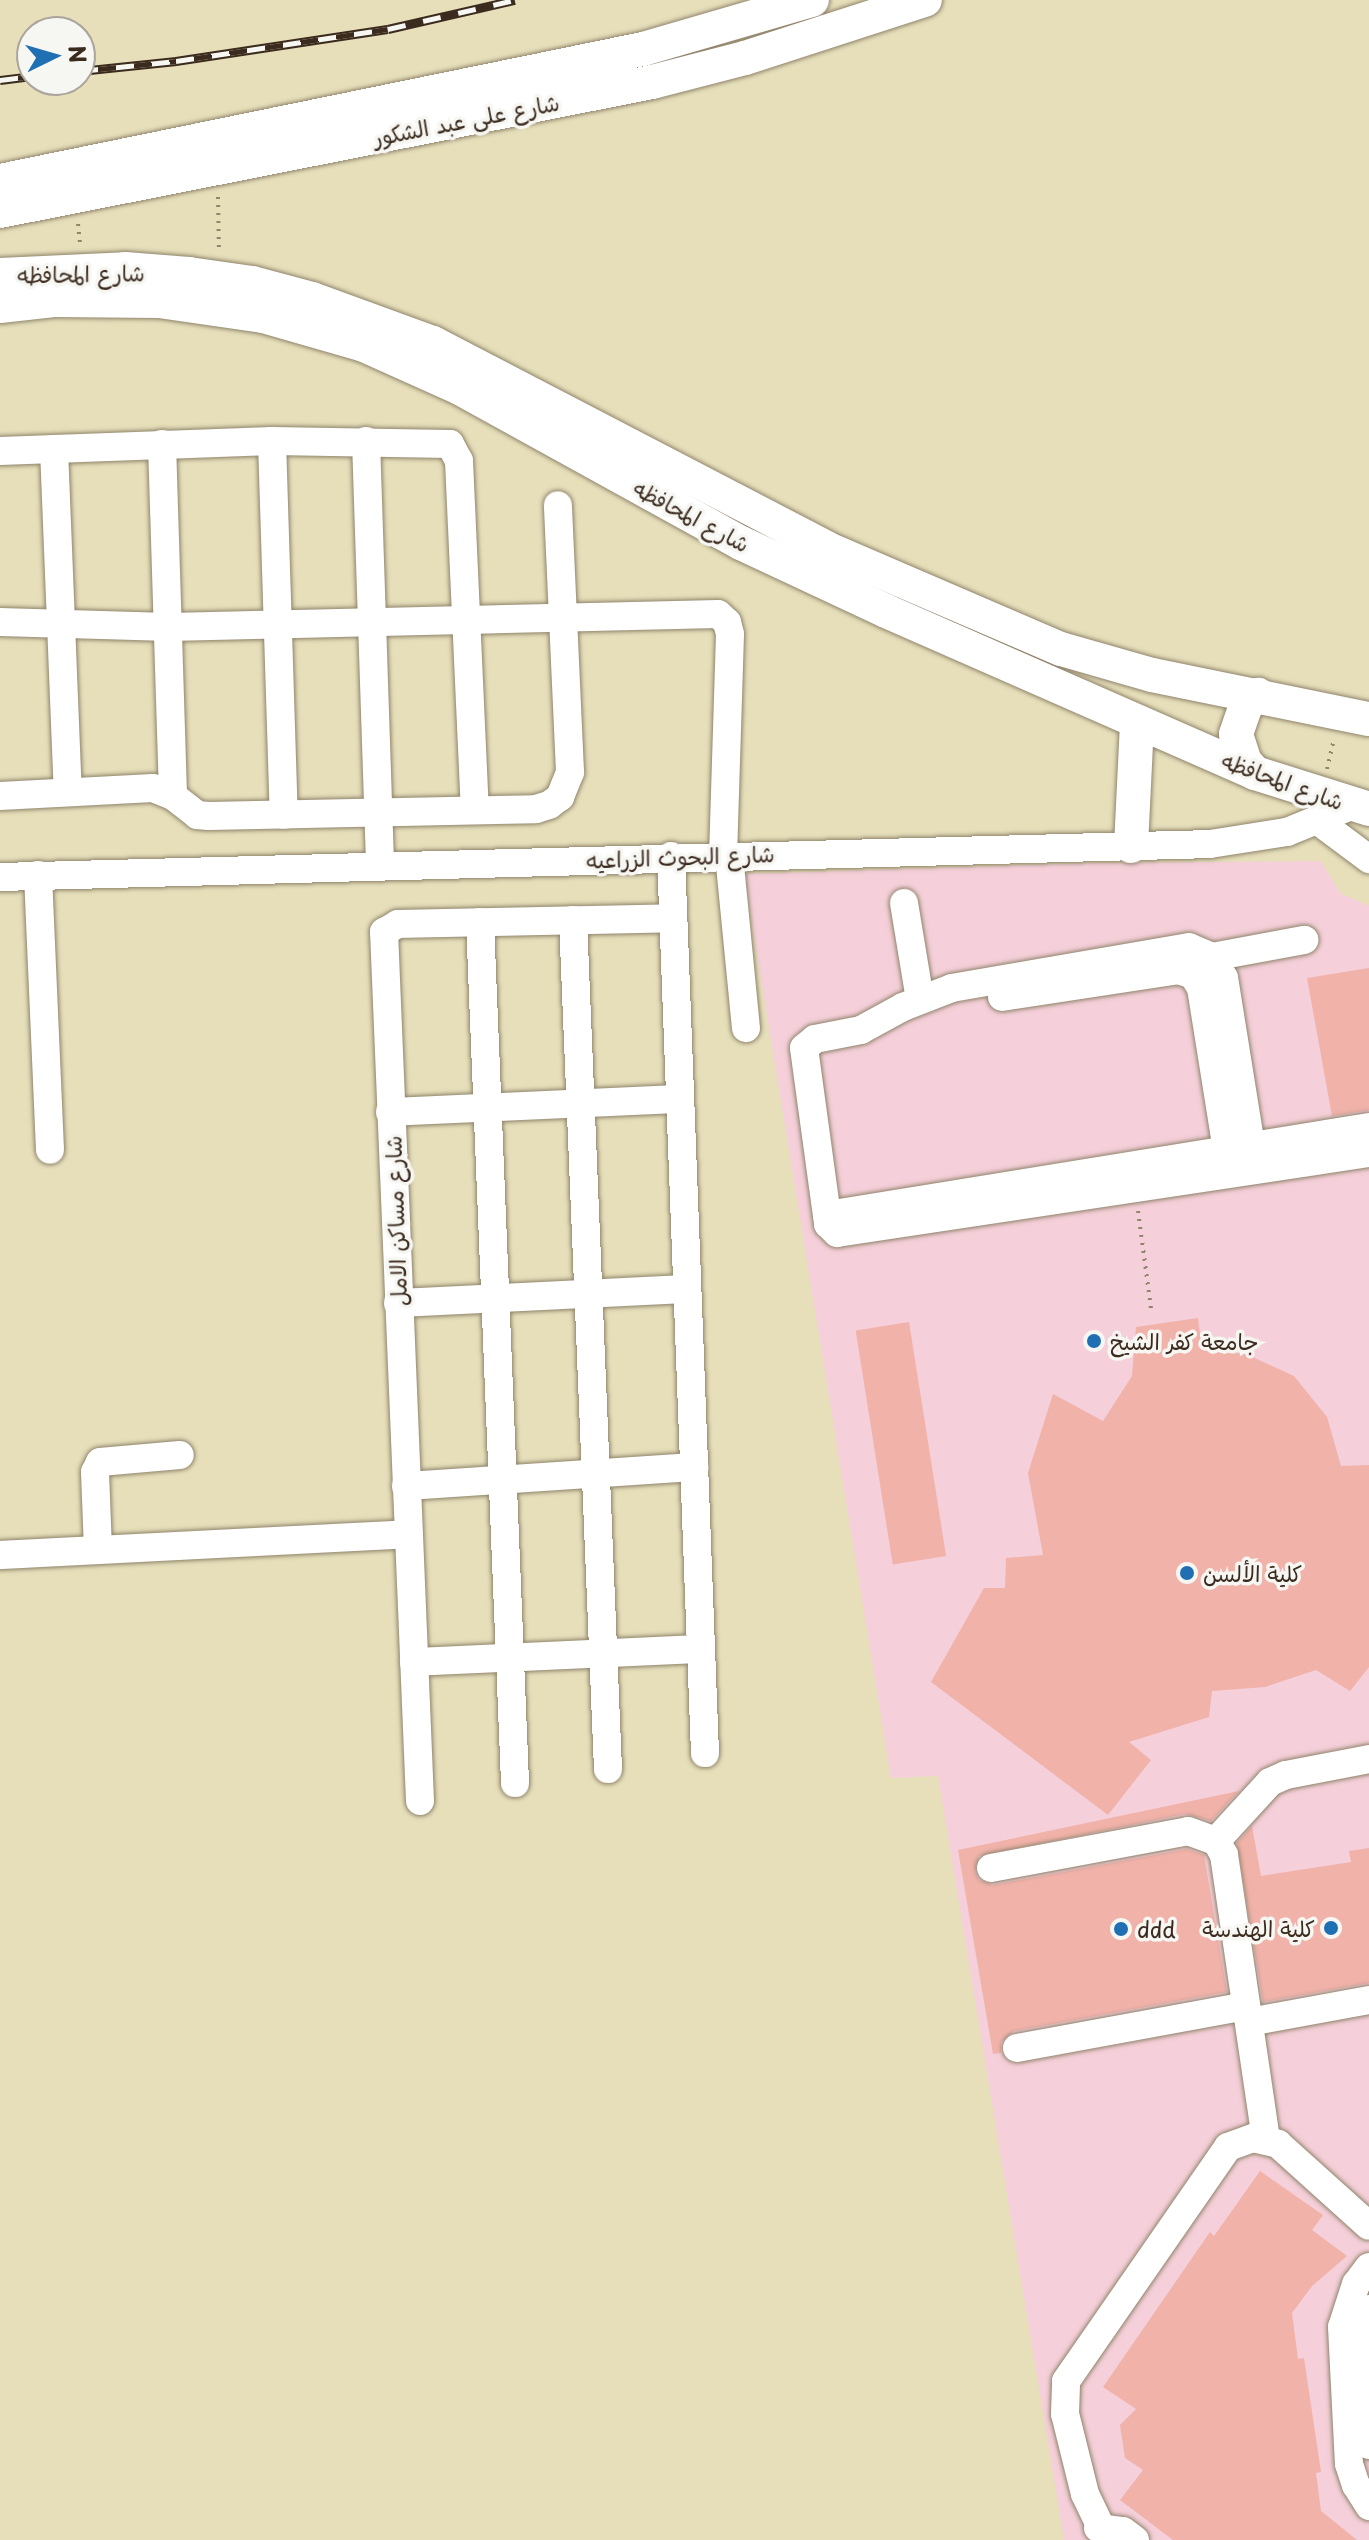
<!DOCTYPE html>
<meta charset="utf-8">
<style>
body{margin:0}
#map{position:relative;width:1369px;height:2540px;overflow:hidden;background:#e6dfba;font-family:"Playpen Sans","Playpen Sans Arabic",sans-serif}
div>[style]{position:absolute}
.built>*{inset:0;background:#f5cfd9}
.building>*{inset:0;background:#f1b2aa;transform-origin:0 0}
.path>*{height:4px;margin-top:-2px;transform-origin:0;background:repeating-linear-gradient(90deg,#90846c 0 2px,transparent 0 8px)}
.roads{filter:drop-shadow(0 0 2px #90846c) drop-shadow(0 0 2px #90846c)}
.minor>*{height:28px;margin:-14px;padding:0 14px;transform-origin:14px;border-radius:14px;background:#fff}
.major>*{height:34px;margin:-17px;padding:0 17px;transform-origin:17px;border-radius:17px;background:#fff}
.rail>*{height:9px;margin-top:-4.5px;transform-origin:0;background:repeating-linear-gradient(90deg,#f6f6f2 0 18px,#3b2a1e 0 36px);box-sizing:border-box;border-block:2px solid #3b2a1e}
.dots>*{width:22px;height:22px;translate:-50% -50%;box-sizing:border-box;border:4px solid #f6f6f2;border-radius:50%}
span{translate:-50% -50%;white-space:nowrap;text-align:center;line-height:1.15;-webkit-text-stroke:7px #f6f6f2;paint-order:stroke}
.street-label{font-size:22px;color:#3b2a1e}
.poi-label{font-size:22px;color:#3b2a1e}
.left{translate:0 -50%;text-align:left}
.right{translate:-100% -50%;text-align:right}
.north{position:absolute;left:16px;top:16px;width:80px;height:80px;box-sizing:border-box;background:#f6f6f2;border:2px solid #aba49d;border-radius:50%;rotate:85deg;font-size:22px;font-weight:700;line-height:32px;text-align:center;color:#3b2a1e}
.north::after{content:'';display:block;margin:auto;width:28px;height:36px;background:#1f6fb2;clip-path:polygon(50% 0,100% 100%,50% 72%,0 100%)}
</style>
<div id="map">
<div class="built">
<div style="clip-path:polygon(1321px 861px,1340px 893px,1369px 906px,1369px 2540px,1064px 2540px,938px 1776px,891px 1778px,744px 874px,1092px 863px)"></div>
</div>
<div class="building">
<div style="clip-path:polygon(1369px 968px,1369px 1110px,1332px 1116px,1307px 978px)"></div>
<div style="clip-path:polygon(1198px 1318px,1202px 1350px,1246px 1354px,1294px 1376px,1327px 1417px,1341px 1466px,1369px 1465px,1369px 1667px,1350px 1691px,1316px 1670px,1265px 1687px,1212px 1691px,1209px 1717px,1129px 1742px,1151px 1760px,1108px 1815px,931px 1682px,984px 1588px,1005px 1588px,1006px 1558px,1043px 1555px,1028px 1473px,1053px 1394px,1103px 1421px,1132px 1376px,1136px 1327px)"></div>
<div style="left:909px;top:1322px;width:237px;height:54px;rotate:81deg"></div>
<div style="clip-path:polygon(1239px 1791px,1211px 1821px,1185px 1814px,979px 1856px,975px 1872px,979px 1880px,993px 1885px,1187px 1849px,1204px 1855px,1227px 1992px,1014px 2031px,1001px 2042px,1001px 2053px,993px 2054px,958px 1850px)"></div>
<div style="clip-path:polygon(1252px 1826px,1261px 1876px,1351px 1862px,1349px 1851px,1369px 1848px,1369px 1983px,1263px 2002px,1237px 1843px)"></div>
<div style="clip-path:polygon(1260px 2171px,1323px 2215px,1312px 2230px,1347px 2256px,1312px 2286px,1292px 2313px,1298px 2359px,1304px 2358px,1321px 2472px,1316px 2473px,1321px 2511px,1357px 2540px,1173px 2540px,1120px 2500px,1143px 2470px,1125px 2458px,1120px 2425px,1136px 2409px,1103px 2387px,1210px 2232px,1214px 2236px)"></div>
</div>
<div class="path">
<div style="left:218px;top:197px;width:55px;rotate:89deg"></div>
<div style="left:78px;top:224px;width:20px;rotate:84deg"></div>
<div style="left:1327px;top:769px;width:31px;rotate:-77deg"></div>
<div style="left:1138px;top:1211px;width:99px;rotate:82.4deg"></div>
</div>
<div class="roads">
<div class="minor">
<div style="left:272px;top:441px;width:374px;rotate:88.2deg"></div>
<div style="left:366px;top:441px;width:424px;rotate:88.1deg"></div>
<div style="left:162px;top:444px;width:352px;rotate:88.2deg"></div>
<div style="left:54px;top:449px;width:343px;rotate:87.7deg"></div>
<div style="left:0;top:451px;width:272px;rotate:-2.1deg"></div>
<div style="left:272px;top:441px;width:178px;rotate:1deg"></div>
<div style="left:450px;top:444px;width:19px;rotate:62deg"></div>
<div style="left:459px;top:461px;width:349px;rotate:87.4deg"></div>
<div style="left:0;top:622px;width:169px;rotate:1.7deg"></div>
<div style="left:169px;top:627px;width:549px;rotate:-1.36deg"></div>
<div style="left:718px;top:614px;width:12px;rotate:42deg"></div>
<div style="left:727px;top:622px;width:12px;rotate:76deg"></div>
<div style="left:730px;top:634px;width:221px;rotate:91.8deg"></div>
<div style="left:0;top:796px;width:153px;rotate:-3deg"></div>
<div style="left:153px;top:788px;width:22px;rotate:22deg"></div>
<div style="left:173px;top:796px;width:31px;rotate:38deg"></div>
<div style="left:197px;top:815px;width:12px;rotate:5deg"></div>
<div style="left:209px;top:816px;width:327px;rotate:-1.2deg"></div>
<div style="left:536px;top:809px;width:14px;rotate:-17deg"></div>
<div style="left:549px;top:805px;width:14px;rotate:-36deg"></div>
<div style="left:560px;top:797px;width:27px;rotate:-68deg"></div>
<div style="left:570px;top:772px;width:267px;rotate:-92.6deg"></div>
<div style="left:1318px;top:821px;width:64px;rotate:36.7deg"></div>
<div style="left:729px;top:855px;width:174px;rotate:84.4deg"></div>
<div style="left:671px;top:856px;width:898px;rotate:87.83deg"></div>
<div style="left:38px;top:875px;width:275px;rotate:87.5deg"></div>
<div style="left:0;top:877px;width:1210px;rotate:-1.56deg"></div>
<div style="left:1210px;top:844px;width:78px;rotate:-8.9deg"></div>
<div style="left:1287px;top:832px;width:71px;rotate:-22.2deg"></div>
<div style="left:904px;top:903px;width:98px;rotate:80.6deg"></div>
<div style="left:573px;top:920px;width:850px;rotate:87.64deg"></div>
<div style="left:480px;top:922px;width:862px;rotate:87.67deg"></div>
<div style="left:1202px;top:966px;width:13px;rotate:-42deg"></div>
<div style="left:1212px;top:957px;width:94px;rotate:-10.5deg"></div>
<div style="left:1002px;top:997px;width:178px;rotate:-8.7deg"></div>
<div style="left:1178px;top:970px;width:16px;rotate:18deg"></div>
<div style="left:1193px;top:975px;width:15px;rotate:58deg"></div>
<div style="left:1201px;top:988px;width:165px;rotate:80.9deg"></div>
<div style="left:390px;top:1112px;width:290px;rotate:-2.6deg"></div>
<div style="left:1251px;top:1146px;width:170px;rotate:-99.1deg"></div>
<div style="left:1224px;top:978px;width:24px;rotate:-120deg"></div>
<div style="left:1212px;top:957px;width:25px;rotate:-157deg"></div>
<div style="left:1189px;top:947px;width:241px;rotate:170.2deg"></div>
<div style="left:952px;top:988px;width:53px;rotate:158.8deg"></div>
<div style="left:903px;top:1007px;width:48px;rotate:151.3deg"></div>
<div style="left:861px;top:1030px;width:47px;rotate:168.9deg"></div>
<div style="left:815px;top:1039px;width:14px;rotate:141deg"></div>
<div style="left:804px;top:1048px;width:178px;rotate:82.2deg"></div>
<div style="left:828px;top:1224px;width:13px;rotate:45deg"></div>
<div style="left:837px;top:1233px;width:538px;rotate:-8.55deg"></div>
<div style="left:827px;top:1215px;width:549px;rotate:-9.22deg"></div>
<div style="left:398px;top:1303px;width:289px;rotate:-2.8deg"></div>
<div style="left:406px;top:1486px;width:289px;rotate:-3.8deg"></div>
<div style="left:98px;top:1550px;width:78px;rotate:-92.2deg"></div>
<div style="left:95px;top:1472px;width:11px;rotate:-63deg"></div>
<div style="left:100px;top:1462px;width:80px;rotate:-5deg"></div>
<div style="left:0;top:1555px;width:409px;rotate:-2.9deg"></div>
<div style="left:414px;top:1662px;width:287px;rotate:-2.6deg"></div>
<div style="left:420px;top:1801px;width:870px;rotate:-92.37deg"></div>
<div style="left:384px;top:932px;width:16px;rotate:-30deg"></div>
<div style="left:398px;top:924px;width:275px;rotate:-1.2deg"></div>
<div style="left:1216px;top:1841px;width:80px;rotate:-47.5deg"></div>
<div style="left:1270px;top:1782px;width:17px;rotate:-24deg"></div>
<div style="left:1286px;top:1775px;width:85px;rotate:-10.9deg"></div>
<div style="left:991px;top:1868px;width:200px;rotate:-10.6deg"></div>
<div style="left:1188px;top:1831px;width:30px;rotate:20deg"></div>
<div style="left:1216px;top:1841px;width:16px;rotate:60deg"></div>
<div style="left:1224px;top:1855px;width:287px;rotate:81.6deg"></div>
<div style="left:1249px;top:2022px;width:122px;rotate:-10.4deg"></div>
<div style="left:1017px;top:2048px;width:233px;rotate:-10.4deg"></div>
<div style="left:1369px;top:2267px;width:21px;rotate:127deg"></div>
<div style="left:1356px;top:2284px;width:45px;rotate:108deg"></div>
<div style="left:1342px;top:2327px;width:137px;rotate:87.1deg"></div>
<div style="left:1349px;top:2464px;width:22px;rotate:72deg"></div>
<div style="left:1356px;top:2485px;width:25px;rotate:58deg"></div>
<div style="left:1369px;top:2309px;width:22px;rotate:103deg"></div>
<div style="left:1364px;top:2330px;width:115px;rotate:87.5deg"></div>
<div style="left:1098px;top:2528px;width:25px;rotate:7deg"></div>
<div style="left:1123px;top:2531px;width:15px;rotate:37deg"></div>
<div style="left:1107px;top:2540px;width:51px;rotate:-115.6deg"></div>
<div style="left:1085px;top:2494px;width:82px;rotate:-104deg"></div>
<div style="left:1065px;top:2414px;width:33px;rotate:-88deg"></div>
<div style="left:1066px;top:2381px;width:285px;rotate:-55.3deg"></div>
<div style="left:1228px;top:2147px;width:27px;rotate:-20deg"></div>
<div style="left:1253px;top:2138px;width:26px;rotate:13deg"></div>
<div style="left:1278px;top:2144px;width:122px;rotate:42deg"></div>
</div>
<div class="major">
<div style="left:0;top:181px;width:656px;rotate:-11.6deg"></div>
<div style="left:643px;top:49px;width:176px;rotate:-16.2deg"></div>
<div style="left:0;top:211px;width:665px;rotate:-11.19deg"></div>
<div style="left:652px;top:82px;width:96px;rotate:-14.5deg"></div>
<div style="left:745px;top:58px;width:189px;rotate:-17.9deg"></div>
<div style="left:0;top:275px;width:125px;rotate:-2.7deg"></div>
<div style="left:125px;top:269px;width:64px;rotate:4.5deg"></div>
<div style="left:189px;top:274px;width:64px;rotate:8.1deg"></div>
<div style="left:252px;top:283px;width:62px;rotate:14.9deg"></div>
<div style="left:312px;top:299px;width:129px;rotate:20deg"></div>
<div style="left:433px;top:343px;width:443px;rotate:27.5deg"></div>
<div style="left:826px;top:548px;width:256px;rotate:23.3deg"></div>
<div style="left:1061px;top:649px;width:95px;rotate:15.9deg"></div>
<div style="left:1152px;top:675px;width:221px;rotate:11.5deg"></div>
<div style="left:0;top:306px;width:54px;rotate:-6.3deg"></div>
<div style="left:54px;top:300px;width:105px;rotate:0.5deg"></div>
<div style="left:159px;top:301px;width:105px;rotate:8.2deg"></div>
<div style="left:263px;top:316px;width:105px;rotate:16deg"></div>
<div style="left:364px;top:345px;width:105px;rotate:24.1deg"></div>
<div style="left:460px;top:388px;width:321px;rotate:28.9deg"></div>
<div style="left:741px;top:543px;width:160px;rotate:25.1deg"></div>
<div style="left:886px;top:611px;width:403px;rotate:23.7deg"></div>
<div style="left:1255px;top:773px;width:120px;rotate:17.5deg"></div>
<div style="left:1255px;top:773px;width:15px;rotate:-132deg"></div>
<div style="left:1245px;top:762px;width:29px;rotate:-108deg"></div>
<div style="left:1236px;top:734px;width:31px;rotate:-71deg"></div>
<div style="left:1246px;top:705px;width:16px;rotate:-40deg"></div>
<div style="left:1131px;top:846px;width:123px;rotate:-87.2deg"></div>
</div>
</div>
<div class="rail">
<div style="left:80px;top:71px;width:97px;rotate:-5.9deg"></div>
<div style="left:176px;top:61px;width:214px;rotate:-8.6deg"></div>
<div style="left:388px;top:29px;width:130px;rotate:-12.9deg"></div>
<div style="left:0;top:80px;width:32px;rotate:-7deg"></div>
</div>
<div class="dots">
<div style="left:1094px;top:1341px;background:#1f6fb2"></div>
<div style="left:1187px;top:1573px;background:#1f6fb2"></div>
<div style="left:1331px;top:1928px;background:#1f6fb2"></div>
<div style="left:1121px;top:1929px;background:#1f6fb2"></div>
</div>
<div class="street-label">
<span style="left:466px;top:119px;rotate:-11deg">شارع على عبد الشكور</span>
<span style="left:81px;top:273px;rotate:-1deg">شارع المحافظه</span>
<span style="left:692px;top:515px;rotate:28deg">شارع المحافظه</span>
<span style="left:1283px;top:780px;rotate:20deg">شارع المحافظه</span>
<span style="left:680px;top:856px;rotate:-2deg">شارع البحوث الزراعيه</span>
<span style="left:395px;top:1221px;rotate:-92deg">شارع مساكن الامل</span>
</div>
<div class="poi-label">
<span class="left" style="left:1110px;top:1341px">جامعة كفر الشيخ</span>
<span class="left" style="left:1203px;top:1573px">كلية الألسن</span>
<span class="right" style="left:1315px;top:1928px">كلية الهندسة</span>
<span class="left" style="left:1137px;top:1929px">ddd</span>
</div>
<div class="north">N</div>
</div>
